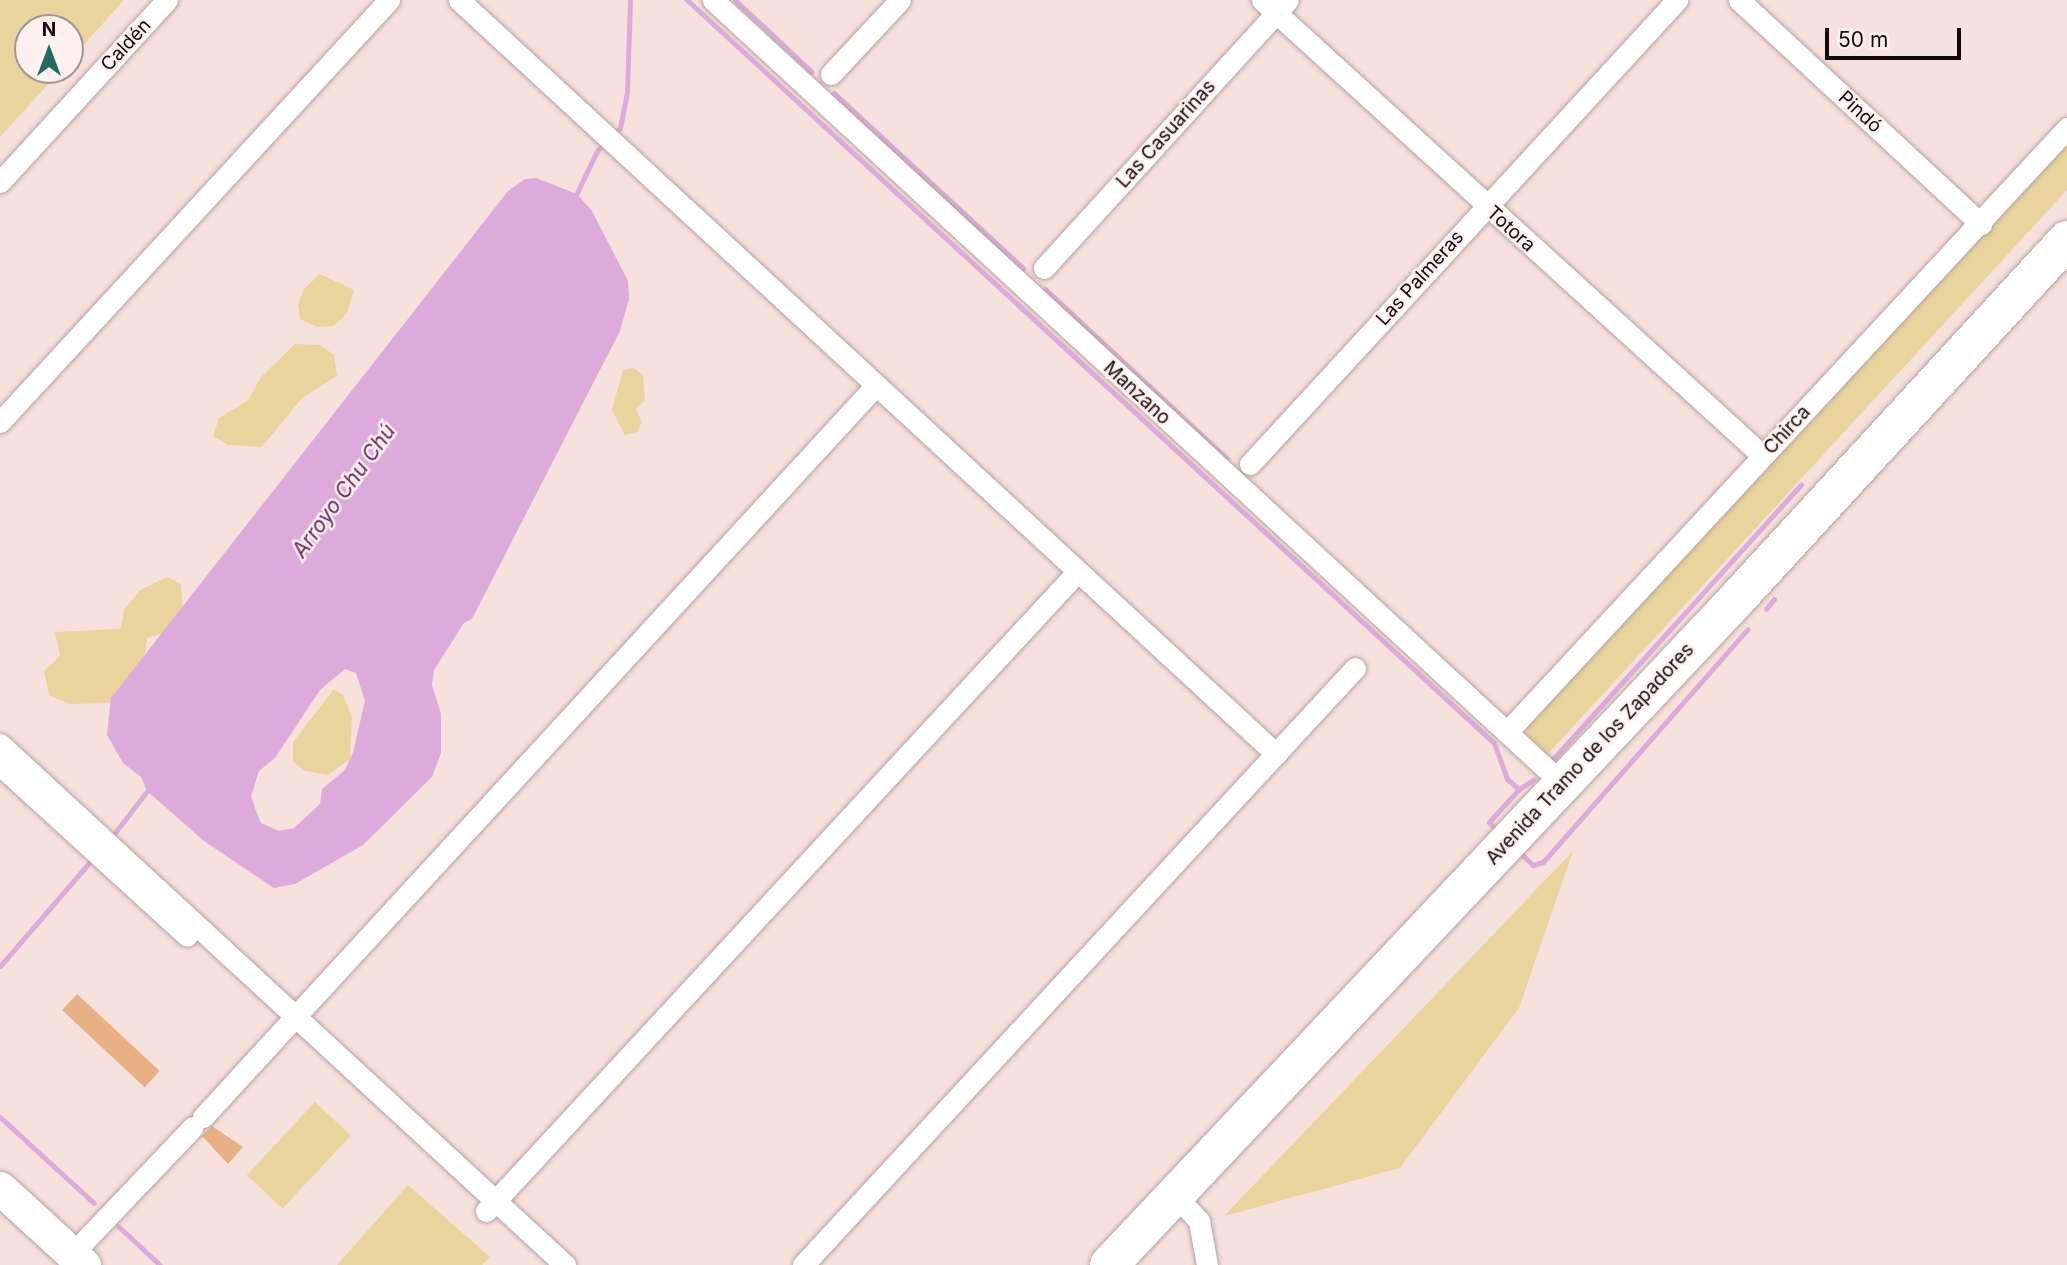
<!DOCTYPE html>
<meta charset="utf-8">
<style>
body{margin:0}
#map{position:relative;width:2067px;height:1265px;overflow:hidden;background:#f7e1dd;font-family:Inter,sans-serif}
div>[style]{position:absolute}
.green>*{inset:0;background:#e9d49e;transform-origin:0 0}
.water>*{inset:0;background:#ddabdb}
.stream>*{height:5px;margin:-2.5px;padding:0 2.5px;transform-origin:2.5px;border-radius:2.5px;background:#ddabdb}
.building>*{inset:0;background:#e7b085;transform-origin:0 0}
.roads{filter:drop-shadow(0 0 2px #b8a39f) drop-shadow(0 0 2px #b8a39f)}
.street>*{height:21px;margin:-10.5px;padding:0 10.5px;transform-origin:10.5px;border-radius:10.5px;background:#fff}
.primary>*{height:33px;margin:-16.5px;padding:0 16.5px;transform-origin:16.5px;border-radius:16.5px;background:#fff}
.highway>*{height:38px;margin:-19px;padding:0 19px;transform-origin:19px;border-radius:19px;background:#fff}
span{translate:-50% -50%;white-space:nowrap;text-align:center;line-height:1.15;-webkit-text-stroke:5px #fef0ee;paint-order:stroke}
.street-label{font-size:19px;color:#120b0a}
.water-label{font-size:21px;color:#622862;font-style:italic}
.north{position:absolute;left:14px;top:14px;width:70px;height:70px;box-sizing:border-box;background:#fef0ee;border:2px solid #a09493;border-radius:50%;rotate:0deg;font-size:19px;font-weight:700;line-height:28px;text-align:center;color:#120b0a}
.north::after{content:'';display:block;margin:auto;width:24px;height:32px;background:#256c60;clip-path:polygon(50% 0,100% 100%,50% 72%,0 100%)}
.scale{position:absolute;left:1825px;top:28px;width:136px;height:32px;box-sizing:border-box;border:4px solid #120b0a;border-top:0;padding-left:9px;font-size:21px;line-height:24px;white-space:nowrap;color:#120b0a;-webkit-text-stroke:5px #fef0ee;paint-order:stroke}
</style>
<div id="map">
<div class="green">
<div style="clip-path:polygon(0 0,124px 0,70px 60px,70px 28px,28px 28px,28px 70px,61px 70px,0 137px)"></div>
<div style="clip-path:polygon(2067px 144px,2067px 190px,1544px 758px,1526px 741px,1528px 724px)"></div>
<div style="clip-path:polygon(320px 274px,354px 290px,347px 313px,334px 326px,317px 327px,300px 319px,298px 304px,304px 289px)"></div>
<div style="clip-path:polygon(295px 344px,320px 345px,334px 355px,337px 376px,302px 398px,262px 447px,228px 445px,213px 436px,219px 418px,248px 400px,261px 377px)"></div>
<div style="clip-path:polygon(634px 368px,643px 375px,645px 400px,636px 409px,642px 422px,637px 432px,625px 435px,612px 410px,623px 370px)"></div>
<div style="clip-path:polygon(167px 577px,181px 584px,183px 612px,175px 629px,147px 638px,143px 664px,120px 703px,70px 704px,49px 695px,44px 671px,60px 656px,55px 632px,121px 629px,124px 610px,140px 590px)"></div>
<div style="clip-path:polygon(334px 689px,343px 695px,352px 717px,350px 759px,328px 775px,305px 771px,293px 762px,293px 742px)"></div>
<div style="clip-path:polygon(1573px 851px,1519px 1008px,1400px 1168px,1224px 1216px)"></div>
<div style="left:315px;top:1102px;width:49px;height:100px;rotate:43deg"></div>
<div style="clip-path:polygon(408px 1185px,490px 1257px,482px 1265px,337px 1265px)"></div>
</div>
<div class="water">
<div style="clip-path:polygon(evenodd,536px 178px,577px 194px,592px 211px,628px 281px,629px 299px,620px 331px,472px 619px,464px 623px,434px 670px,432px 685px,441px 714px,441px 753px,432px 777px,363px 845px,295px 884px,274px 888px,204px 841px,147px 791px,141px 777px,123px 763px,107px 735px,111px 698px,508px 191px,525px 179px,536px 178px,345px 669px,356px 673px,365px 701px,353px 752px,345px 770px,322px 789px,320px 804px,294px 828px,279px 831px,261px 823px,256px 811px,251px 796px,259px 771px,275px 758px,320px 690px,345px 669px)"></div>
</div>
<div class="stream">
<div style="left:687px;top:0;width:1097px;rotate:42.64deg"></div>
<div style="left:1494px;top:743px;width:38px;rotate:70deg"></div>
<div style="left:1507px;top:779px;width:16px;rotate:40deg"></div>
<div style="left:1519px;top:789px;width:45px;rotate:132.3deg"></div>
<div style="left:1489px;top:822px;width:11px;rotate:45deg"></div>
<div style="left:735px;top:0;width:105px;rotate:43.1deg"></div>
<div style="left:834px;top:93px;width:258px;rotate:42.8deg"></div>
<div style="left:614px;top:134px;width:8px;rotate:-45deg"></div>
<div style="left:620px;top:128px;width:37px;rotate:-79deg"></div>
<div style="left:627px;top:92px;width:92px;rotate:-88.1deg"></div>
<div style="left:574px;top:199px;width:53px;rotate:-64.4deg"></div>
<div style="left:597px;top:151px;width:14px;rotate:-45deg"></div>
<div style="left:1045px;top:289px;width:249px;rotate:43deg"></div>
<div style="left:1766px;top:609px;width:13px;rotate:-51deg"></div>
<div style="left:1553px;top:759px;width:370px;rotate:-47.9deg"></div>
<div style="left:1519px;top:789px;width:17px;rotate:-33deg"></div>
<div style="left:110px;top:839px;width:67px;rotate:-52.3deg"></div>
<div style="left:1520px;top:853px;width:18px;rotate:43deg"></div>
<div style="left:1533px;top:865px;width:10px;rotate:-17deg"></div>
<div style="left:1543px;top:862px;width:310px;rotate:-48.7deg"></div>
<div style="left:0;top:966px;width:144px;rotate:-49.2deg"></div>
<div style="left:0;top:1117px;width:127px;rotate:42.5deg"></div>
<div style="left:118px;top:1226px;width:57px;rotate:42.9deg"></div>
</div>
<div class="building">
<div style="left:77px;top:994px;width:113px;height:22px;rotate:43deg"></div>
<div style="clip-path:polygon(212px 1126px,243px 1147px,228px 1164px,202px 1136px)"></div>
</div>
<div class="roads">
<div class="street">
<div style="left:459px;top:0;width:1112px;rotate:42.7deg"></div>
<div style="left:713px;top:0;width:1156px;rotate:42.69deg"></div>
<div style="left:1262px;top:0;width:677px;rotate:42.31deg"></div>
<div style="left:1739px;top:0;width:330px;rotate:42.8deg"></div>
<div style="left:831px;top:74px;width:101px;rotate:-47deg"></div>
<div style="left:0;top:182px;width:247px;rotate:-47.5deg"></div>
<div style="left:1044px;top:268px;width:362px;rotate:-47.7deg"></div>
<div style="left:0;top:422px;width:574px;rotate:-47.33deg"></div>
<div style="left:1250px;top:464px;width:631px;rotate:-47.38deg"></div>
<div style="left:1507px;top:732px;width:824px;rotate:-47.16deg"></div>
<div style="left:0;top:744px;width:769px;rotate:42.68deg"></div>
<div style="left:0;top:765px;width:253px;rotate:42.4deg"></div>
<div style="left:203px;top:1117px;width:994px;rotate:-47.4deg"></div>
<div style="left:1174px;top:1194px;width:37px;rotate:47deg"></div>
<div style="left:1199px;top:1221px;width:45px;rotate:79.7deg"></div>
<div style="left:486px;top:1211px;width:870px;rotate:-47.23deg"></div>
<div style="left:72px;top:1254px;width:175px;rotate:-46.4deg"></div>
<div style="left:803px;top:1265px;width:813px;rotate:-47.24deg"></div>
</div>
<div class="primary">
<div style="left:0;top:1188px;width:114px;rotate:42.5deg"></div>
</div>
<div class="highway">
<div style="left:1109px;top:1265px;width:914px;rotate:-46.68deg"></div>
<div style="left:1736px;top:600px;width:489px;rotate:-47.4deg"></div>
</div>
</div>
<div class="street-label">
<span style="left:126px;top:45px;rotate:-47deg">Caldén</span>
<span style="left:1860px;top:112px;rotate:43deg">Pindó</span>
<span style="left:1166px;top:134px;rotate:-48deg">Las Casuarinas</span>
<span style="left:1511px;top:229px;rotate:42deg">Totora</span>
<span style="left:1420px;top:278px;rotate:-48deg">Las Palmeras</span>
<span style="left:1137px;top:393px;rotate:43deg">Manzano</span>
<span style="left:1787px;top:430px;rotate:-47deg">Chirca</span>
<span style="left:1590px;top:754px;rotate:-47deg">Avenida Tramo de los Zapadores</span>
</div>
<div class="water-label">
<span style="left:344px;top:491px;rotate:-54deg">Arroyo Chu Chú</span>
</div>
<div class="north">N</div>
<div class="scale">50 m</div>
</div>
